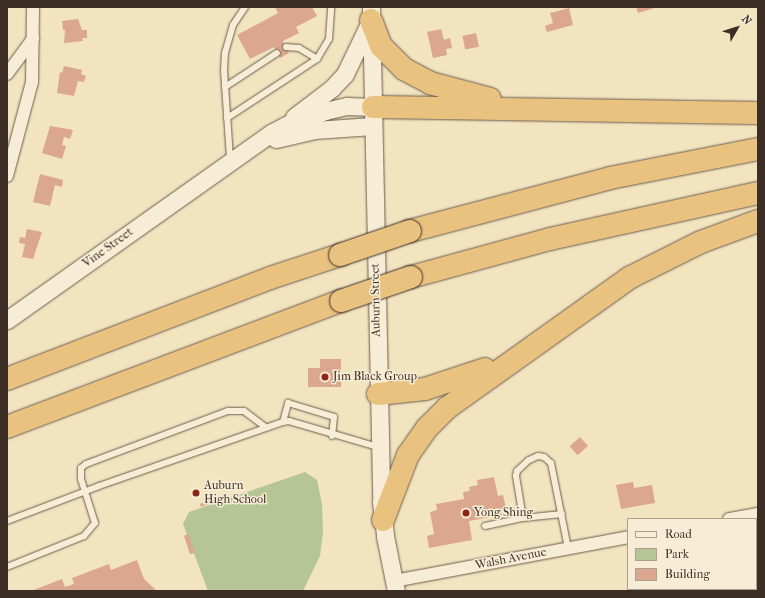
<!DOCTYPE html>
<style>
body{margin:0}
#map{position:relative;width:765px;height:598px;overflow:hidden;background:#f3e4c0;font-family:"IM FELL French Canon",serif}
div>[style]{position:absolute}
.green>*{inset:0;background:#b6c596}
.building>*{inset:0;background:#dca78f;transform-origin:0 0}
.roads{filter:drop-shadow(0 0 1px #6a5c4c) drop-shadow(0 0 1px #6a5c4c)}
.lane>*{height:6px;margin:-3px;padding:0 3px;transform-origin:3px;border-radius:3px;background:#f7edd6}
.street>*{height:12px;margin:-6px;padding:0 6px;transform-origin:6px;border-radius:6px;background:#f7edd6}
.secondary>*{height:17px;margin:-8.5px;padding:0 8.5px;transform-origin:8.5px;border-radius:8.5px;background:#f7edd6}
.highway>*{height:22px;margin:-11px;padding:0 11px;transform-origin:11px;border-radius:11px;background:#eac280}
.bridges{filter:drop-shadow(0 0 1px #3c2e25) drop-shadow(0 0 1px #3c2e25)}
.highway-bridge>*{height:22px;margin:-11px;padding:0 11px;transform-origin:11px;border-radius:11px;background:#eac280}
.dots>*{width:11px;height:11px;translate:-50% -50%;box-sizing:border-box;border:2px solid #f7edd6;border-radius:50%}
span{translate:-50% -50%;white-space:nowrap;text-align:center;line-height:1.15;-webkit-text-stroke:3px #f7edd6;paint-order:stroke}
.street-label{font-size:12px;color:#3c2e25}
.poi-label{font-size:12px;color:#3c2e25}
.left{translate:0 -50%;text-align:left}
.frame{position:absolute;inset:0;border:8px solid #3c2e25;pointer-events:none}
.legend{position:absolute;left:627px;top:518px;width:130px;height:72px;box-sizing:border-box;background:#f7edd6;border:1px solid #aca18f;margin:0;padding:5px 7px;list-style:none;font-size:12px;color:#3c2e25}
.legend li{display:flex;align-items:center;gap:8px;height:20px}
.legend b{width:20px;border:1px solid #aca18f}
.north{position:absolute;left:717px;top:8px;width:40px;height:40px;-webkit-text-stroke:3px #f7edd6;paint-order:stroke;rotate:51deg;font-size:11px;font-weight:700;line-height:16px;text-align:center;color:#3c2e25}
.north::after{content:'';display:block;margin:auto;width:14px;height:18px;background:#3c2e25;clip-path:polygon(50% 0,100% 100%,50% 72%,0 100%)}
</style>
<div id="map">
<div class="green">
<div style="clip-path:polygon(305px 472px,317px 480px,322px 504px,323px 532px,320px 556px,303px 591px,208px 591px,183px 524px,189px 512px)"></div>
</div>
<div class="building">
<div style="clip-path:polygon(275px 7px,312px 7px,317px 16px,296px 27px,299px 33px,283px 41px,289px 53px,280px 58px,274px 47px,250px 59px,237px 35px,278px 13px)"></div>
<div style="clip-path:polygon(636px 7px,658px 7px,638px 13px)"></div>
<div style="clip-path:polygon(569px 8px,573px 25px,547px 32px,545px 26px,553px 23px,550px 13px)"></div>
<div style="clip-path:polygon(78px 19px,82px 30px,87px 30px,87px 38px,82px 38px,83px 41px,64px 43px,65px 30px,63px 30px,62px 21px)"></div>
<div style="clip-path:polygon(441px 29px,444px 40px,450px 38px,452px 48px,446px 49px,447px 55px,433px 58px,427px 32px)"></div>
<div style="left:476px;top:33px;width:14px;height:14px;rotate:78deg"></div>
<div style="clip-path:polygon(64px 66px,82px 70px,81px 74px,86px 76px,84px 82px,78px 81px,74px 96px,57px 93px,60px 72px,62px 73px)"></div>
<div style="clip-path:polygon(50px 126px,73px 130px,70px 139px,64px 137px,62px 145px,66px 146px,62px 159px,42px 153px)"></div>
<div style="clip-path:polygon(40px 174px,63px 180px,62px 187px,55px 185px,50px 206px,33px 202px)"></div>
<div style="clip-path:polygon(27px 229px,42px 232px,33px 259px,22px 257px,25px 244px,19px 243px,20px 237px,25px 238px)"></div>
<div style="clip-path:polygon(320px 359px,341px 359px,341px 387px,308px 387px,308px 368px,320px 368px)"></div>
<div style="left:580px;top:437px;width:12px;height:14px;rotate:48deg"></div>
<div style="clip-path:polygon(494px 477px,498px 496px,503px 495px,506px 508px,500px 509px,502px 515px,469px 521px,472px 540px,429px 548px,427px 536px,434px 534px,430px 512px,437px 510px,436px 504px,464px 499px,463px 492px,470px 491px,469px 487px,478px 485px,477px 480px)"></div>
<div style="clip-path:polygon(633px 482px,634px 488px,652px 485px,655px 503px,621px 509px,616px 485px)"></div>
<div style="clip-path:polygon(218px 496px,220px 500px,201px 507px,200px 504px)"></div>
<div style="clip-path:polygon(188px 534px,195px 553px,190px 554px,184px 536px)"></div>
<div style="clip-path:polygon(137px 560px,144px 579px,157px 591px,31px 591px,62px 579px,65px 587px,74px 584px,72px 578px,109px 564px,111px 570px)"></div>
</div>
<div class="roads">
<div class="lane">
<div style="left:286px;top:47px;width:13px;rotate:4deg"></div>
<div style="left:299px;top:48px;width:21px;rotate:31deg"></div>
<div style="left:225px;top:87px;width:62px;rotate:-33.2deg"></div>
<div style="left:227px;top:118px;width:108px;rotate:-33.2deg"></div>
<div style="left:317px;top:59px;width:23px;rotate:-59deg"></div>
<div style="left:329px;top:39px;width:32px;rotate:-86deg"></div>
<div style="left:230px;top:158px;width:87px;rotate:-93.9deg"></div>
<div style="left:224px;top:71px;width:18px;rotate:-87deg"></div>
<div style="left:225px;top:53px;width:29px;rotate:-74deg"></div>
<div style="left:233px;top:25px;width:22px;rotate:-56deg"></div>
<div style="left:283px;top:422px;width:20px;rotate:-75deg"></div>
<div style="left:288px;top:403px;width:48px;rotate:16.9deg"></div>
<div style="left:334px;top:417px;width:19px;rotate:96deg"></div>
<div style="left:523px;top:518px;width:43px;rotate:-99.5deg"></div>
<div style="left:516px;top:476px;width:5px;rotate:-79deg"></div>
<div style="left:517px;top:471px;width:16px;rotate:-43deg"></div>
<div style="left:529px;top:460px;width:10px;rotate:-24deg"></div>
<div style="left:538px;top:456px;width:6px;rotate:9deg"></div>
<div style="left:544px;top:457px;width:9px;rotate:41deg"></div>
<div style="left:551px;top:463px;width:87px;rotate:78.7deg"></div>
<div style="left:7px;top:521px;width:98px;rotate:-20.8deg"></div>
<div style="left:99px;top:486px;width:195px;rotate:-19.2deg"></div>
<div style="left:283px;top:422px;width:6px;rotate:-9deg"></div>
<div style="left:289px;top:421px;width:93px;rotate:16.3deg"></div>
<div style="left:485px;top:526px;width:39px;rotate:-12deg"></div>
<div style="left:523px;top:518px;width:39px;rotate:-6deg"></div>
<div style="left:7px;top:567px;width:83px;rotate:-21.9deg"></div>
<div style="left:84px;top:536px;width:17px;rotate:-50deg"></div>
<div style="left:95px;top:523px;width:46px;rotate:-107.7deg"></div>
<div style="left:81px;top:479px;width:11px;rotate:-90deg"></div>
<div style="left:81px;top:468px;width:6px;rotate:-39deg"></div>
<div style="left:86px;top:464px;width:152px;rotate:-20.5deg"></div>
<div style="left:228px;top:411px;width:16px"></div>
<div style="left:244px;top:411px;width:26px;rotate:37deg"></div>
</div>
<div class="street">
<div style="left:7px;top:74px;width:44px;rotate:-53.4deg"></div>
<div style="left:7px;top:176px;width:97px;rotate:-75.1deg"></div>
<div style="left:32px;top:82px;width:75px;rotate:-89.2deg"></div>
<div style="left:729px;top:519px;width:29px;rotate:-10deg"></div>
<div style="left:394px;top:581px;width:238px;rotate:-10.6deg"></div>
</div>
<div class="secondary">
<div style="left:371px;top:7px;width:495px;rotate:88.8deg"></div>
<div style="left:381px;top:502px;width:34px;rotate:83deg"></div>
<div style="left:385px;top:536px;width:56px;rotate:78.7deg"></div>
<div style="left:294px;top:117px;width:48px;rotate:-37.3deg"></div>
<div style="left:332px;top:88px;width:19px;rotate:-47deg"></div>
<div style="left:345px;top:74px;width:53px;rotate:-64.4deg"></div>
<div style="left:276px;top:139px;width:39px;rotate:-13deg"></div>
<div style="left:314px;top:130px;width:59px;rotate:-3.9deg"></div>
<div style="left:7px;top:320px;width:324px;rotate:-35.3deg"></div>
<div style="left:271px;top:133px;width:24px;rotate:-28deg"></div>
<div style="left:292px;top:122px;width:35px;rotate:-18deg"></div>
<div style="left:325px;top:111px;width:23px;rotate:-13deg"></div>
<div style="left:347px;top:106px;width:26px;rotate:2deg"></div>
</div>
<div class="highway">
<div style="left:371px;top:20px;width:28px;rotate:69deg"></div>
<div style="left:381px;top:46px;width:33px;rotate:45deg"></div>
<div style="left:404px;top:69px;width:30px;rotate:28deg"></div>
<div style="left:430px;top:83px;width:62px;rotate:14.9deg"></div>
<div style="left:373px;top:107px;width:385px;rotate:0.9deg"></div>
<div style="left:410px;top:231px;width:207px;rotate:-14.8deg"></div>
<div style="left:610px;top:178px;width:151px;rotate:-11.1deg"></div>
<div style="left:411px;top:277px;width:144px;rotate:-15.3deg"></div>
<div style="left:550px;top:239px;width:213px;rotate:-12.5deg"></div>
<div style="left:7px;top:379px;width:282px;rotate:-21deg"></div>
<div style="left:270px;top:278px;width:74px;rotate:-18.2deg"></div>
<div style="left:378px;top:394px;width:47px;rotate:-6.1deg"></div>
<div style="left:425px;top:389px;width:63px;rotate:-18.4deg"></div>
<div style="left:7px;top:427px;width:357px;rotate:-20.7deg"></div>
<div style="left:383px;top:520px;width:70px;rotate:-69deg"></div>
<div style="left:408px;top:455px;width:33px;rotate:-55deg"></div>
<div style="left:427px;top:428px;width:28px;rotate:-45deg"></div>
<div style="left:447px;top:408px;width:224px;rotate:-35.5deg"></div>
<div style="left:629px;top:278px;width:80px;rotate:-26.6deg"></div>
<div style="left:701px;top:242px;width:61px;rotate:-20.2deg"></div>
</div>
</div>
<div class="bridges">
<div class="highway-bridge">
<div style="left:340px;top:255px;width:74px;rotate:-18.9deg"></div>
<div style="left:341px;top:301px;width:74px;rotate:-18.9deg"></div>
</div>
</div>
<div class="dots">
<div style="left:325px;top:377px;background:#8f2418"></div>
<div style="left:196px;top:493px;background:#8f2418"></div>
<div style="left:466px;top:513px;background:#8f2418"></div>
</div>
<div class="street-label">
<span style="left:108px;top:248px;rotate:-36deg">Vine Street</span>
<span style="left:376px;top:300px;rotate:-91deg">Auburn Street</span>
<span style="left:511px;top:559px;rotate:-11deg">Walsh Avenue</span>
</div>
<div class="poi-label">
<span class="left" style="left:333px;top:377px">Jim Black Group</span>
<span class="left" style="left:204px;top:493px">Auburn<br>High School</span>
<span class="left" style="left:474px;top:513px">Yong Shing</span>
</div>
<div class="frame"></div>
<ul class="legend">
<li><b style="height:5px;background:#f7edd6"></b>Road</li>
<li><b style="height:11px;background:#b6c596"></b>Park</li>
<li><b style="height:11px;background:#dca78f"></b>Building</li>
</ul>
<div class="north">N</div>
</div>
